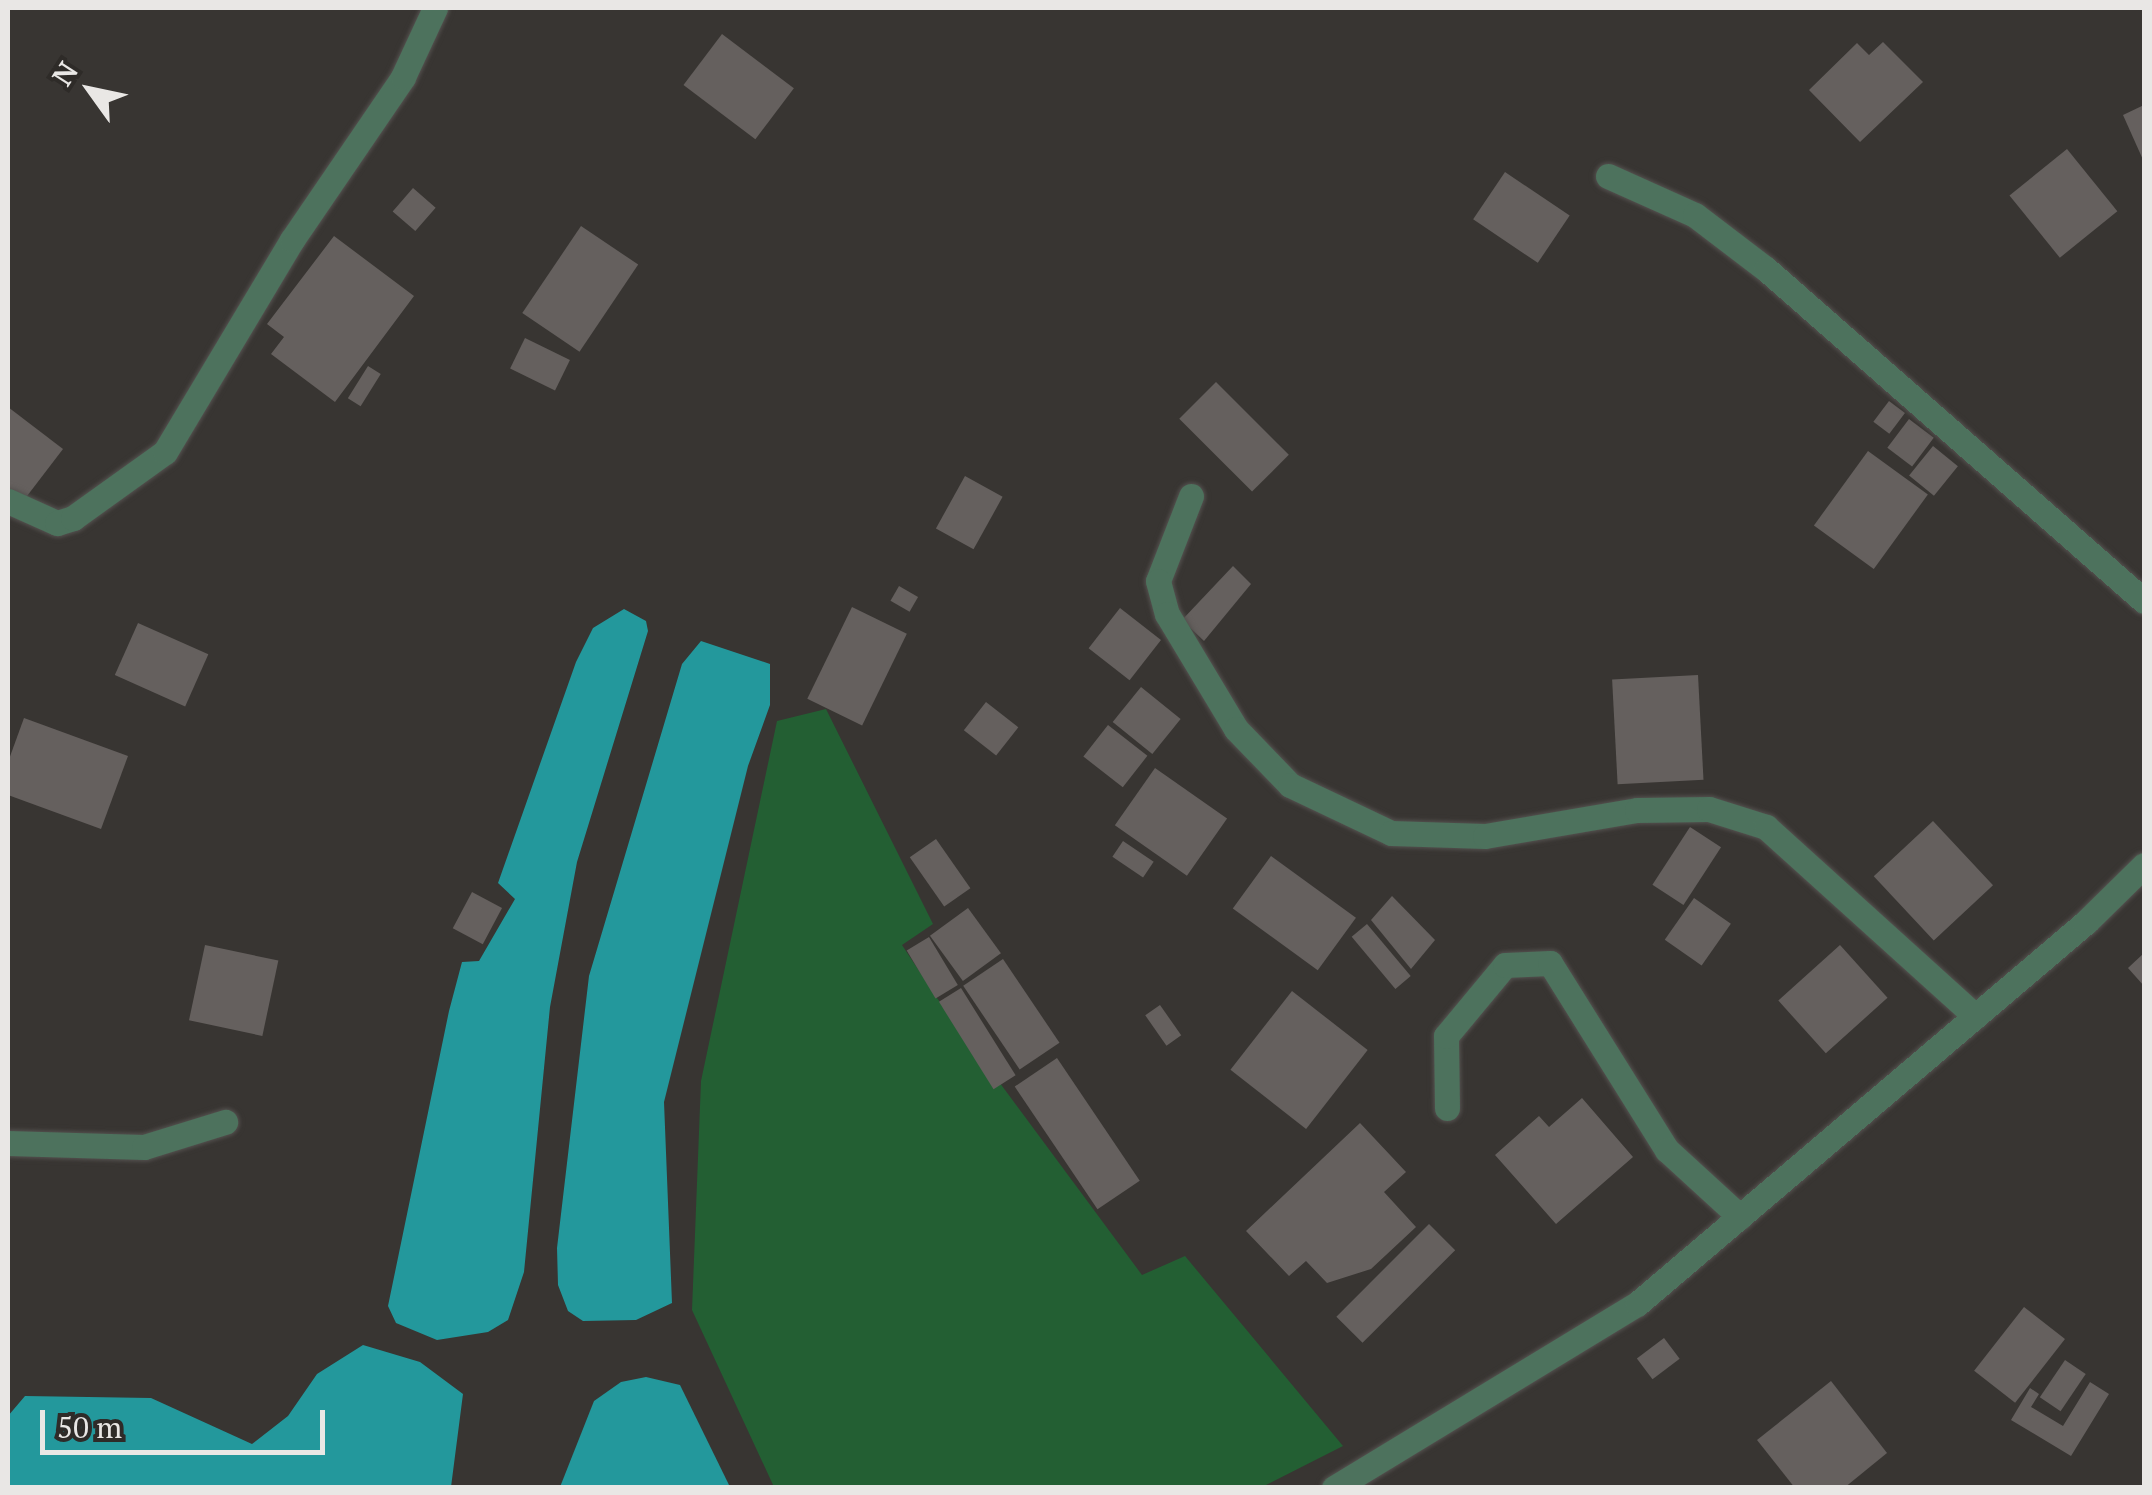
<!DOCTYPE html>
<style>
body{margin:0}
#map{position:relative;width:2152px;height:1495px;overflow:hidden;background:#383532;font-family:"PT Serif",serif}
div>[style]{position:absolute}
.green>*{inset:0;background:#235f33}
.water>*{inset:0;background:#23989c}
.building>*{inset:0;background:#65605e;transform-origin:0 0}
.roads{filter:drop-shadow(0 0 2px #54514f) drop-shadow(0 0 2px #54514f)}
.minor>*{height:25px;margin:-12.5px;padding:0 12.5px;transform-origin:12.5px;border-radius:12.5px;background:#4d725d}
span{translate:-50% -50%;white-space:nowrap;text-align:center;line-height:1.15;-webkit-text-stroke:9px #2e2b28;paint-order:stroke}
.frame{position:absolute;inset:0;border:10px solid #e9e7e5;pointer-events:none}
.north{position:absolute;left:40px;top:40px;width:100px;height:100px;-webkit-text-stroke:8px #2e2b28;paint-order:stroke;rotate:303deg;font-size:28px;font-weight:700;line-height:40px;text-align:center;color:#e9e7e5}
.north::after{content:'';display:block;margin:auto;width:35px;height:45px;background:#e9e7e5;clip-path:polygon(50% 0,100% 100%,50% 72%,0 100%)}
.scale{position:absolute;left:40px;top:1410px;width:285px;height:45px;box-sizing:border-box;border:5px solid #e9e7e5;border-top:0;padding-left:12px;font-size:30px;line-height:35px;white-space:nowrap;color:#e9e7e5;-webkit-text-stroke:8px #2e2b28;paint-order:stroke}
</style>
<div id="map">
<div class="green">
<div style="clip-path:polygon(826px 709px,933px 924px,902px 945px,937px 998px,1142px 1275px,1185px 1256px,1343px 1446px,1262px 1487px,774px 1487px,692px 1310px,701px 1081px,777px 721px)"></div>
</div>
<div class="water">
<div style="clip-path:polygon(624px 609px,646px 621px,648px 631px,577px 862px,550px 1007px,524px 1272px,508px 1320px,488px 1332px,437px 1340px,396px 1323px,388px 1306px,449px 1011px,462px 962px,479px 961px,515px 899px,498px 883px,576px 662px,593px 628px)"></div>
<div style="clip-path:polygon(701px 641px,770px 664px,770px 705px,748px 766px,664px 1102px,672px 1303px,636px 1320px,583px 1321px,568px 1311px,558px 1285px,557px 1248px,589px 976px,682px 664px)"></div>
<div style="clip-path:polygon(363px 1345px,420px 1362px,463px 1394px,451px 1487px,8px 1487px,8px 1416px,25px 1396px,151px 1398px,252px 1444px,288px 1416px,317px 1374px)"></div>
<div style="clip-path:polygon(646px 1377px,680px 1385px,730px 1487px,560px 1487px,594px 1401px,621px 1382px)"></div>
</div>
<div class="building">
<div style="left:722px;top:34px;width:90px;height:64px;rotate:37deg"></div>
<div style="clip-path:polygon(1883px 42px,1923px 82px,1860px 142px,1809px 90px,1857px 43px,1869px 55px)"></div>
<div style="clip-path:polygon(2144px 105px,2144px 162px,2123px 115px)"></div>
<div style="left:2067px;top:149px;width:80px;height:74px;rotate:51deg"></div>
<div style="left:1505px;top:172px;width:78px;height:57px;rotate:34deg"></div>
<div style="left:413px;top:188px;width:30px;height:31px;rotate:41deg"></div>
<div style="left:581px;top:226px;width:69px;height:105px;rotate:34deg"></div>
<div style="clip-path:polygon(334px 236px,414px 296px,335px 402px,271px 354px,284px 337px,267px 324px)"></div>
<div style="left:525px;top:338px;width:50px;height:34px;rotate:26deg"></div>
<div style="left:368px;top:366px;width:15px;height:38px;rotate:32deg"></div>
<div style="left:1216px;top:382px;width:103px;height:52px;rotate:45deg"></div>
<div style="left:1889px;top:401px;width:20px;height:26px;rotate:37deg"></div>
<div style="clip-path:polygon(8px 407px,63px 449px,24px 500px,8px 488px)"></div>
<div style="left:1909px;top:419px;width:31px;height:36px;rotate:37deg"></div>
<div style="left:1933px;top:446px;width:32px;height:38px;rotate:39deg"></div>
<div style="left:1868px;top:451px;width:74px;height:92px;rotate:36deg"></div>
<div style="left:965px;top:476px;width:43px;height:60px;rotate:29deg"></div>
<div style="clip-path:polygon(1233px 566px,1251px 584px,1204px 641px,1182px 620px)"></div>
<div style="left:899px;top:586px;width:22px;height:17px;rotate:30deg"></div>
<div style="left:852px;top:607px;width:61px;height:102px;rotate:26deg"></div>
<div style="left:1120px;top:608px;width:52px;height:51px;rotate:38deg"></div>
<div style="left:138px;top:623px;width:77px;height:57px;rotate:24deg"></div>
<div style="left:1698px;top:675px;width:105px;height:86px;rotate:87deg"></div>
<div style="left:1141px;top:687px;width:51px;height:45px;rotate:39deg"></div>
<div style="left:986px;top:702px;width:41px;height:36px;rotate:38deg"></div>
<div style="clip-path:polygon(24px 718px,128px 756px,101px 829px,8px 795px,8px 762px)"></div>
<div style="left:1108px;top:725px;width:50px;height:40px;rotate:38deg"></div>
<div style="left:1155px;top:768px;width:88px;height:70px;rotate:35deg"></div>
<div style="left:1933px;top:821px;width:88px;height:81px;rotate:47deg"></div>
<div style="left:1690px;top:827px;width:37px;height:69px;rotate:33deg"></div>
<div style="left:936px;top:839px;width:60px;height:32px;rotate:55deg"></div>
<div style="left:1123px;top:841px;width:37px;height:19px;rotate:34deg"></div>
<div style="left:1271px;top:856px;width:105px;height:65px;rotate:36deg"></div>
<div style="left:472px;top:892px;width:34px;height:41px;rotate:28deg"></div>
<div style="clip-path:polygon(1392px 896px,1435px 940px,1411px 969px,1371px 920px)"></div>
<div style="left:1694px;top:898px;width:45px;height:51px;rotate:35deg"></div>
<div style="left:968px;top:908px;width:56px;height:47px;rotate:54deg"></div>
<div style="left:1367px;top:924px;width:68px;height:20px;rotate:50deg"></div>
<div style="left:929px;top:937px;width:56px;height:26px;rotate:59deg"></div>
<div style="left:205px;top:945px;width:75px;height:77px;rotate:12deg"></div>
<div style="left:1840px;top:945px;width:71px;height:83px;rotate:48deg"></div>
<div style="clip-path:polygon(2144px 953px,2144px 986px,2128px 968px)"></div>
<div style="left:1003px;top:959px;width:101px;height:48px;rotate:56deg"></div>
<div style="left:961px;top:988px;width:103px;height:26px;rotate:58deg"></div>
<div style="left:1292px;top:991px;width:96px;height:100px;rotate:38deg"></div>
<div style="left:1160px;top:1005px;width:37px;height:18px;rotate:55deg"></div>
<div style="left:1057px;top:1058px;width:148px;height:51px;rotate:56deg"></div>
<div style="clip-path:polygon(1582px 1098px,1633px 1157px,1556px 1224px,1495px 1155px,1539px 1116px,1549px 1127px)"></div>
<div style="clip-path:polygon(1360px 1123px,1406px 1172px,1384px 1192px,1416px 1227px,1371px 1269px,1327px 1283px,1306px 1261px,1289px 1276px,1246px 1231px)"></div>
<div style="left:1429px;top:1224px;width:37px;height:131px;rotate:45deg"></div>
<div style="left:2024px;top:1307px;width:52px;height:81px;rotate:38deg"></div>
<div style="left:1664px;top:1338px;width:26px;height:34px;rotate:53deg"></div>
<div style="left:2065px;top:1360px;width:25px;height:45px;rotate:34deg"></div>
<div style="clip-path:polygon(1831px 1381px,1887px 1453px,1844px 1488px,1795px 1488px,1757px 1440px)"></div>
<div style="clip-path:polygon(2090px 1382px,2109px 1394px,2071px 1456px,2011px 1420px,2030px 1388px,2039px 1394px,2031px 1407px,2063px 1426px)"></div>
</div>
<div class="roads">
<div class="minor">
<div style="left:1608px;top:176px;width:95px;rotate:24.1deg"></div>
<div style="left:1695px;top:215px;width:89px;rotate:37.3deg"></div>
<div style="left:1766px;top:269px;width:503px;rotate:41.29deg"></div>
<div style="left:1191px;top:496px;width:91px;rotate:111.2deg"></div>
<div style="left:1158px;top:581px;width:34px;rotate:75deg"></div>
<div style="left:1167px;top:614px;width:134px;rotate:59deg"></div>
<div style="left:1236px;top:729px;width:78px;rotate:46deg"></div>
<div style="left:1290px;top:785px;width:112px;rotate:25.4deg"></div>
<div style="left:1391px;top:833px;width:94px;rotate:1.8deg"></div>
<div style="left:1485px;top:836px;width:154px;rotate:-9.7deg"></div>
<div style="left:1637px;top:810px;width:72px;rotate:-0.8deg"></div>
<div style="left:1709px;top:809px;width:60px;rotate:17.5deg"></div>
<div style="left:1766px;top:827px;width:282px;rotate:42.1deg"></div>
<div style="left:8px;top:501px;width:54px;rotate:24.2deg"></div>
<div style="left:57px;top:523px;width:17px;rotate:-17deg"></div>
<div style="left:73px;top:518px;width:113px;rotate:-35.7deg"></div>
<div style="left:165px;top:452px;width:247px;rotate:-59.1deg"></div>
<div style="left:292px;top:240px;width:197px;rotate:-55.7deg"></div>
<div style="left:403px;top:77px;width:76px;rotate:-65.1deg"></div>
<div style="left:1447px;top:1108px;width:72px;rotate:-90.8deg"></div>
<div style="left:1446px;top:1036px;width:92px;rotate:-50.3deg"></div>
<div style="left:1505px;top:965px;width:45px;rotate:-2.5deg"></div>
<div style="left:1550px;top:963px;width:221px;rotate:58deg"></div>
<div style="left:1667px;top:1150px;width:99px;rotate:42.5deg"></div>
<div style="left:8px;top:1143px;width:136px;rotate:1.7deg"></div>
<div style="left:144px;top:1147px;width:85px;rotate:-17.2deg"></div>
<div style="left:1334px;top:1488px;width:354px;rotate:-31.3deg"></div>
<div style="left:1637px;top:1304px;width:590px;rotate:-40.39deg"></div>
<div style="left:2086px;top:922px;width:81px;rotate:-44.5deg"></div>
</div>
</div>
<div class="frame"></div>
<div class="north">N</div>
<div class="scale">50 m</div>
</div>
